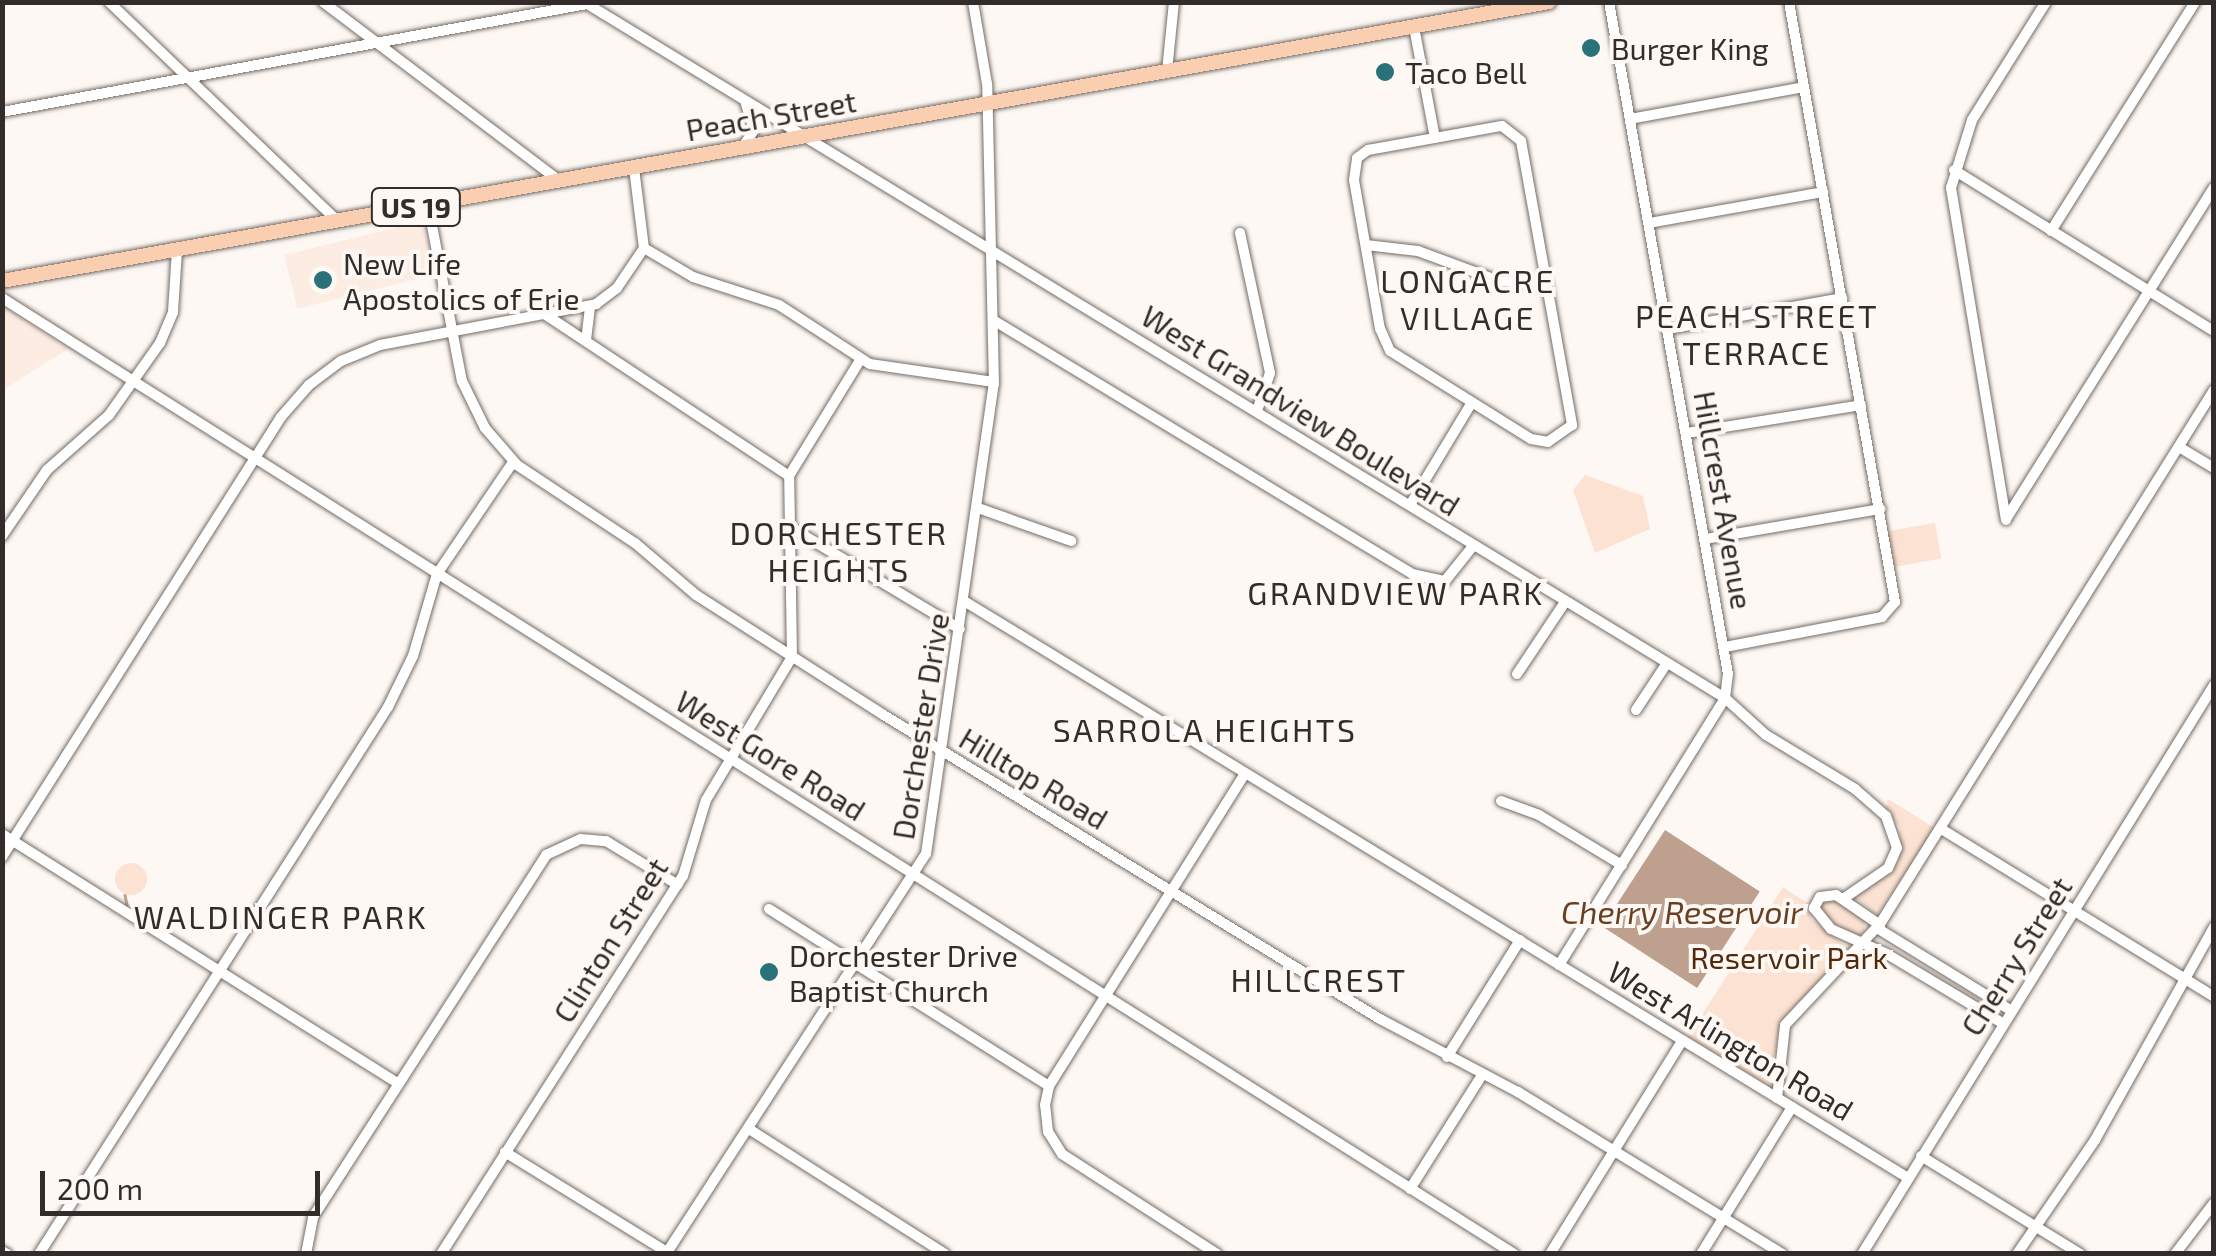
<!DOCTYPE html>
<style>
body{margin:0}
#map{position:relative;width:2216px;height:1256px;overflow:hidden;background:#fdf8f4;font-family:"Exo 2",sans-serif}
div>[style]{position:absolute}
.built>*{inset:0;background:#fdece2;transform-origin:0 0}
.green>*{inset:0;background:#fbe2d2;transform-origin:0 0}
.round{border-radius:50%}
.water>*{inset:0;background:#bda18e;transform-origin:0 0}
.stream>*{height:2.5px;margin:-1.25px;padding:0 1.25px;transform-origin:1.25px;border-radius:1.25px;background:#bda18e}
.roads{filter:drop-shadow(0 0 2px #766b63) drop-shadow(0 0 2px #766b63)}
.minor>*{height:10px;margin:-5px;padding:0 5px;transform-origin:5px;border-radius:5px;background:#fff}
.major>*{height:14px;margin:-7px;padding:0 7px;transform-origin:7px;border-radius:7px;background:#faceb1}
.dots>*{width:28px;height:28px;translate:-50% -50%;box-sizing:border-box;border:5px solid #fdf8f4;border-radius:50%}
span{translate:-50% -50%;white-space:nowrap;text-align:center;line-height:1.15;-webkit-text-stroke:8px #fdf8f4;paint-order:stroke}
.shield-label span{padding:2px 8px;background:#fdf8f4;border:2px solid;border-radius:8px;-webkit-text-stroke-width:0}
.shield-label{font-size:28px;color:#322d2a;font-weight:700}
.poi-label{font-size:30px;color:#322d2a}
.left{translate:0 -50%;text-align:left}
.street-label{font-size:30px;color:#322d2a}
.park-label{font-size:30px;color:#522a0b}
.neighbourhood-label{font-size:32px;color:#322d2a;letter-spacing:2.5px}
.water-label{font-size:32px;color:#693f21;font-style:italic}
.frame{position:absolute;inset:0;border:5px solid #322d2a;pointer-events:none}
.scale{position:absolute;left:40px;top:1171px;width:280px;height:45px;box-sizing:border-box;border:5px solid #322d2a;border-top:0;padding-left:12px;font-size:30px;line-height:35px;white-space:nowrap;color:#322d2a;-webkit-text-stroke:8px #fdf8f4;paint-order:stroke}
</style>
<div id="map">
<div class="built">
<div style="left:422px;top:221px;width:55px;height:142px;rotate:76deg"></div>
<div style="clip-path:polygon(2px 306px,68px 349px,3px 390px,2px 390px)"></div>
</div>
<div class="green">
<div style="clip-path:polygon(1585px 475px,1643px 496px,1650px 529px,1595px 553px,1573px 490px)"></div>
<div style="left:1935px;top:523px;width:36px;height:49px;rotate:80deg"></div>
<div style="clip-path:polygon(1888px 799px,1935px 828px,1877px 915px,1854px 897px,1899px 863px,1900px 827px,1886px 809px)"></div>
<div class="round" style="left:115px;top:863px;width:32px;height:32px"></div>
<div style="clip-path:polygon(1783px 887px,1809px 904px,1811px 919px,1849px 949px,1779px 1028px,1769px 1086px,1688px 1037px)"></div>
<div style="clip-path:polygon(1831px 898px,1865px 920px,1864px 932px,1857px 936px,1829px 925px,1818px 906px)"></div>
</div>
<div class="water">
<div style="left:1665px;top:830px;width:113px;height:115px;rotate:33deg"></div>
</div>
<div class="stream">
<div style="left:125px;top:895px;width:10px;rotate:79deg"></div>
</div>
<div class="roads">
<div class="minor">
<div style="left:109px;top:2px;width:316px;rotate:43.8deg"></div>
<div style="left:323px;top:2px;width:297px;rotate:37.1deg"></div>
<div style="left:584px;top:2px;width:1337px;rotate:31.38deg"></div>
<div style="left:1725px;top:698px;width:55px;rotate:42.1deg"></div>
<div style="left:1766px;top:735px;width:104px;rotate:31.2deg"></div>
<div style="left:1855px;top:789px;width:41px;rotate:41.1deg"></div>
<div style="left:1886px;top:816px;width:34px;rotate:71deg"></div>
<div style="left:1897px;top:848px;width:22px;rotate:114deg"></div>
<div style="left:1888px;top:868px;width:55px;rotate:145.4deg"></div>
<div style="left:1414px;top:27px;width:113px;rotate:79.3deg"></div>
<div style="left:1167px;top:71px;width:69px;rotate:-84.2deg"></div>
<div style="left:2px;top:112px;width:595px;rotate:-10.46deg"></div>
<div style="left:1630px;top:119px;width:177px;rotate:-10.4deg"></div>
<div style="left:1502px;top:126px;width:24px;rotate:38deg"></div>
<div style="left:1521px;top:141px;width:289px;rotate:79.8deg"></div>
<div style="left:1572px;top:425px;width:29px;rotate:145deg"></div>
<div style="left:1548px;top:442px;width:17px;rotate:-170deg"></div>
<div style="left:1531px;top:439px;width:166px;rotate:-148deg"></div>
<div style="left:1390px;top:351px;width:24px;rotate:-114deg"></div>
<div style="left:1380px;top:329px;width:151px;rotate:-99.9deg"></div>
<div style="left:1354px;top:180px;width:22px;rotate:-82deg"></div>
<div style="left:1357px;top:158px;width:14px;rotate:-36deg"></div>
<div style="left:1368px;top:150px;width:136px;rotate:-10.2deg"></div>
<div style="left:742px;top:148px;width:22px;rotate:-56deg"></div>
<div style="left:754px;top:130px;width:28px;rotate:-107deg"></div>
<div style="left:634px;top:168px;width:81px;rotate:82.9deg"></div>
<div style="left:644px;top:248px;width:57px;rotate:30.6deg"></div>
<div style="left:693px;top:277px;width:90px;rotate:18deg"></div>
<div style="left:779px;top:305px;width:108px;rotate:33deg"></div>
<div style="left:870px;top:364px;width:125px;rotate:8.3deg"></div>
<div style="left:1954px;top:170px;width:306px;rotate:31.8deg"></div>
<div style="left:428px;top:205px;width:179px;rotate:79.1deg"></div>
<div style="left:462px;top:381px;width:52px;rotate:63.9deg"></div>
<div style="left:485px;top:428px;width:49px;rotate:49.1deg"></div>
<div style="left:517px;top:465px;width:141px;rotate:33.5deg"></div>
<div style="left:635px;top:543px;width:80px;rotate:40.4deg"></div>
<div style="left:696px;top:595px;width:221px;rotate:32.6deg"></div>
<div style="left:882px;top:714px;width:584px;rotate:31.49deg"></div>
<div style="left:1380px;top:1019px;width:156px;rotate:27.9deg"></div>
<div style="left:1518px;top:1092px;width:310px;rotate:31.5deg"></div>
<div style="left:1649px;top:223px;width:177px;rotate:-10.1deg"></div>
<div style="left:2051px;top:231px;width:271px;rotate:-57.8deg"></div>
<div style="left:1240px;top:233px;width:143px;rotate:77.9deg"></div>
<div style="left:1270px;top:373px;width:39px;rotate:109deg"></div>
<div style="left:1366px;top:245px;width:52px;rotate:6.6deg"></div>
<div style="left:1418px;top:251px;width:86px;rotate:20.3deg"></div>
<div style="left:1499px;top:281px;width:47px;rotate:2.4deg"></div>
<div style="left:2px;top:298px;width:1789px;rotate:32.3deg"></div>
<div style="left:546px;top:315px;width:291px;rotate:33.5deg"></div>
<div style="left:993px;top:320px;width:490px;rotate:31.2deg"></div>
<div style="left:1412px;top:574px;width:34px;rotate:12deg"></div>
<div style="left:1445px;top:581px;width:45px;rotate:-51.3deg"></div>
<div style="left:1668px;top:329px;width:177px;rotate:-10.1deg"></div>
<div style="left:586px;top:340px;width:34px;rotate:-83deg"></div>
<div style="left:1687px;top:433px;width:176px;rotate:-9.1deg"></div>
<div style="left:2179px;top:447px;width:41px;rotate:31deg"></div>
<div style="left:1410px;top:505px;width:118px;rotate:-58.9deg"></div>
<div style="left:978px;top:508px;width:99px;rotate:19.5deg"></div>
<div style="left:2006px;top:519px;width:391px;rotate:-57.9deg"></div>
<div style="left:2006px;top:520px;width:337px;rotate:-99.4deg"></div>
<div style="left:1951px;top:188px;width:71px;rotate:-72.8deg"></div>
<div style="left:1972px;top:120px;width:139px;rotate:-57.9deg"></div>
<div style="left:790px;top:527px;width:198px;rotate:31deg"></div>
<div style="left:2px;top:536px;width:80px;rotate:-55.7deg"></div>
<div style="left:47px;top:470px;width:83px;rotate:-41.6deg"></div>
<div style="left:109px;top:415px;width:88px;rotate:-54.7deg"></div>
<div style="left:160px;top:343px;width:34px;rotate:-67deg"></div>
<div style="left:173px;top:312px;width:62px;rotate:-86.3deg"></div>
<div style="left:1705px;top:539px;width:178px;rotate:-9.7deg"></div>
<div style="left:964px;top:601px;width:1106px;rotate:31.43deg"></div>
<div style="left:1725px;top:647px;width:160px;rotate:-10.8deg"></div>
<div style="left:1882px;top:617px;width:20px;rotate:-49deg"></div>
<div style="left:1895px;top:602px;width:609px;rotate:-100.02deg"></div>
<div style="left:1517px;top:674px;width:87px;rotate:-56.3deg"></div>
<div style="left:1636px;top:710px;width:56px;rotate:-56.6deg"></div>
<div style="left:1501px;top:801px;width:40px;rotate:20.2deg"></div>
<div style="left:1539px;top:815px;width:97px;rotate:31.1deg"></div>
<div style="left:1943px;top:830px;width:318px;rotate:31.6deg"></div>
<div style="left:2px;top:834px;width:468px;rotate:32.2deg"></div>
<div style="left:2px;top:857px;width:521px;rotate:-57.62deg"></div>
<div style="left:281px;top:417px;width:43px;rotate:-48.8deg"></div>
<div style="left:309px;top:385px;width:40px;rotate:-37deg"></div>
<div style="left:341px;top:361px;width:42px;rotate:-22.3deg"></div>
<div style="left:380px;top:345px;width:220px;rotate:-10.7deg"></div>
<div style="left:596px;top:304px;width:26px;rotate:-37deg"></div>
<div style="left:617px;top:288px;width:48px;rotate:-56deg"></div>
<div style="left:769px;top:909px;width:331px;rotate:32.3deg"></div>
<div style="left:1880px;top:925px;width:53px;rotate:-145.7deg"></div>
<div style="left:1836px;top:895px;width:16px;rotate:173deg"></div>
<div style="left:1820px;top:897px;width:13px;rotate:119deg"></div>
<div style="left:1814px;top:908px;width:27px;rotate:51deg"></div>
<div style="left:1831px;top:929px;width:61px;rotate:24.1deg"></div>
<div style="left:1887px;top:954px;width:136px;rotate:30.9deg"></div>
<div style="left:1877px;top:928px;width:158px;rotate:31.6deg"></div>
<div style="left:1559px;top:965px;width:314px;rotate:-58.1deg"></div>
<div style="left:1725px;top:698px;width:24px;rotate:-83deg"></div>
<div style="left:1728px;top:674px;width:682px;rotate:-100.04deg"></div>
<div style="left:1447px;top:1057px;width:138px;rotate:-58deg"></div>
<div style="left:1777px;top:1098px;width:73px;rotate:-83.7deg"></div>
<div style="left:1785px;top:1025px;width:139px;rotate:-46.8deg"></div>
<div style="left:1880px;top:924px;width:630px;rotate:-57.98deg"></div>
<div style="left:749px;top:1129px;width:232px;rotate:32.5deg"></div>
<div style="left:505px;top:1152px;width:194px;rotate:31.7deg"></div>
<div style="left:1921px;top:1156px;width:187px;rotate:31.6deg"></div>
<div style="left:1410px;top:1189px;width:135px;rotate:-57.7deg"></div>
<div style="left:2px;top:1251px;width:6px;rotate:31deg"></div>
<div style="left:39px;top:1254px;width:649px;rotate:-57.46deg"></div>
<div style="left:388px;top:707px;width:57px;rotate:-63.9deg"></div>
<div style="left:413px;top:656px;width:85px;rotate:-73.7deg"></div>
<div style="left:437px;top:574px;width:135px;rotate:-55.8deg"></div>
<div style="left:306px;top:1254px;width:38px;rotate:-79deg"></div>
<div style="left:313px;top:1217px;width:431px;rotate:-57.2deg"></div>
<div style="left:546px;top:855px;width:38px;rotate:-25deg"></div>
<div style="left:581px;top:839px;width:25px;rotate:5deg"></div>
<div style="left:606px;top:841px;width:84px;rotate:31.4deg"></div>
<div style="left:441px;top:1254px;width:449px;rotate:-57.4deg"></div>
<div style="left:683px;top:876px;width:79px;rotate:-73.2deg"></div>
<div style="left:706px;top:800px;width:167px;rotate:-59deg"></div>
<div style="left:792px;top:657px;width:181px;rotate:-90.9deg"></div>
<div style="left:789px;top:476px;width:136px;rotate:-58.5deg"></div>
<div style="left:666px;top:1254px;width:477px;rotate:-57deg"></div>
<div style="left:926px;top:854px;width:475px;rotate:-81.8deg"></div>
<div style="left:994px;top:384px;width:300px;rotate:-91.3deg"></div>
<div style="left:987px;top:84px;width:83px;rotate:-99.7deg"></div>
<div style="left:1217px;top:1254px;width:184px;rotate:-147.2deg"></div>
<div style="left:1062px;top:1154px;width:26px;rotate:-122deg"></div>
<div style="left:1048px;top:1132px;width:27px;rotate:-96deg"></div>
<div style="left:1045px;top:1105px;width:19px;rotate:-78deg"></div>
<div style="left:1049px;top:1086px;width:369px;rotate:-57.9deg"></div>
<div style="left:1550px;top:1254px;width:251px;rotate:-58.2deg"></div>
<div style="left:1701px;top:1254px;width:173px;rotate:-58.2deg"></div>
<div style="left:1862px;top:1254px;width:669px;rotate:-58.26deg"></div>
<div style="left:2017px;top:1254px;width:138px;rotate:-55.6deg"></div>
<div style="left:2095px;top:1140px;width:244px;rotate:-60.8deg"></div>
<div style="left:2175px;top:1254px;width:64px;rotate:-52.6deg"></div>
</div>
<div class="major">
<div style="left:2px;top:281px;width:1572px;rotate:-10.22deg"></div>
</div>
</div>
<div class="dots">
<div style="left:1591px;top:48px;background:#29727a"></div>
<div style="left:1385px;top:72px;background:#29727a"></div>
<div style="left:323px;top:280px;background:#29727a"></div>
<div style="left:769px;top:972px;background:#29727a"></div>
</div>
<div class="shield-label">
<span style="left:416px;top:207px">US 19</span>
</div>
<div class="poi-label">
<span class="left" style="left:1611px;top:48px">Burger King</span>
<span class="left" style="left:1405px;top:72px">Taco Bell</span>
<span class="left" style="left:343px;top:280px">New Life<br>Apostolics of Erie</span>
<span class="left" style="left:789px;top:972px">Dorchester Drive<br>Baptist Church</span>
</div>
<div class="street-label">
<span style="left:771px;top:115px;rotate:-10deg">Peach Street</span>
<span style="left:1301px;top:410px;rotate:32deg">West Grandview Boulevard</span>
<span style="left:1724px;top:500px;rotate:80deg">Hillcrest Avenue</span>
<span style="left:920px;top:726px;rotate:-81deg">Dorchester Drive</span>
<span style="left:771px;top:755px;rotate:32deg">West Gore Road</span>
<span style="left:1034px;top:778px;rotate:31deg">Hilltop Road</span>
<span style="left:610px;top:940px;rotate:-58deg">Clinton Street</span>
<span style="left:2016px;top:956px;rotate:-58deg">Cherry Street</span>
<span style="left:1731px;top:1040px;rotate:31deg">West Arlington Road</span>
</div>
<div class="park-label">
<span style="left:1789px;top:957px">Reservoir Park</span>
</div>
<div class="neighbourhood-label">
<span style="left:1468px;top:299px">LONGACRE<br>VILLAGE</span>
<span style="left:1757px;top:334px">PEACH STREET<br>TERRACE</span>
<span style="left:839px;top:551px">DORCHESTER<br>HEIGHTS</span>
<span style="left:1396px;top:592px">GRANDVIEW PARK</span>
<span style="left:1205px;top:729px">SARROLA HEIGHTS</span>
<span style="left:281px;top:916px">WALDINGER PARK</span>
<span style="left:1319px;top:979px">HILLCREST</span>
</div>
<div class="water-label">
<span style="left:1682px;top:911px">Cherry Reservoir</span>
</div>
<div class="frame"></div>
<div class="scale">200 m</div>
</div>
